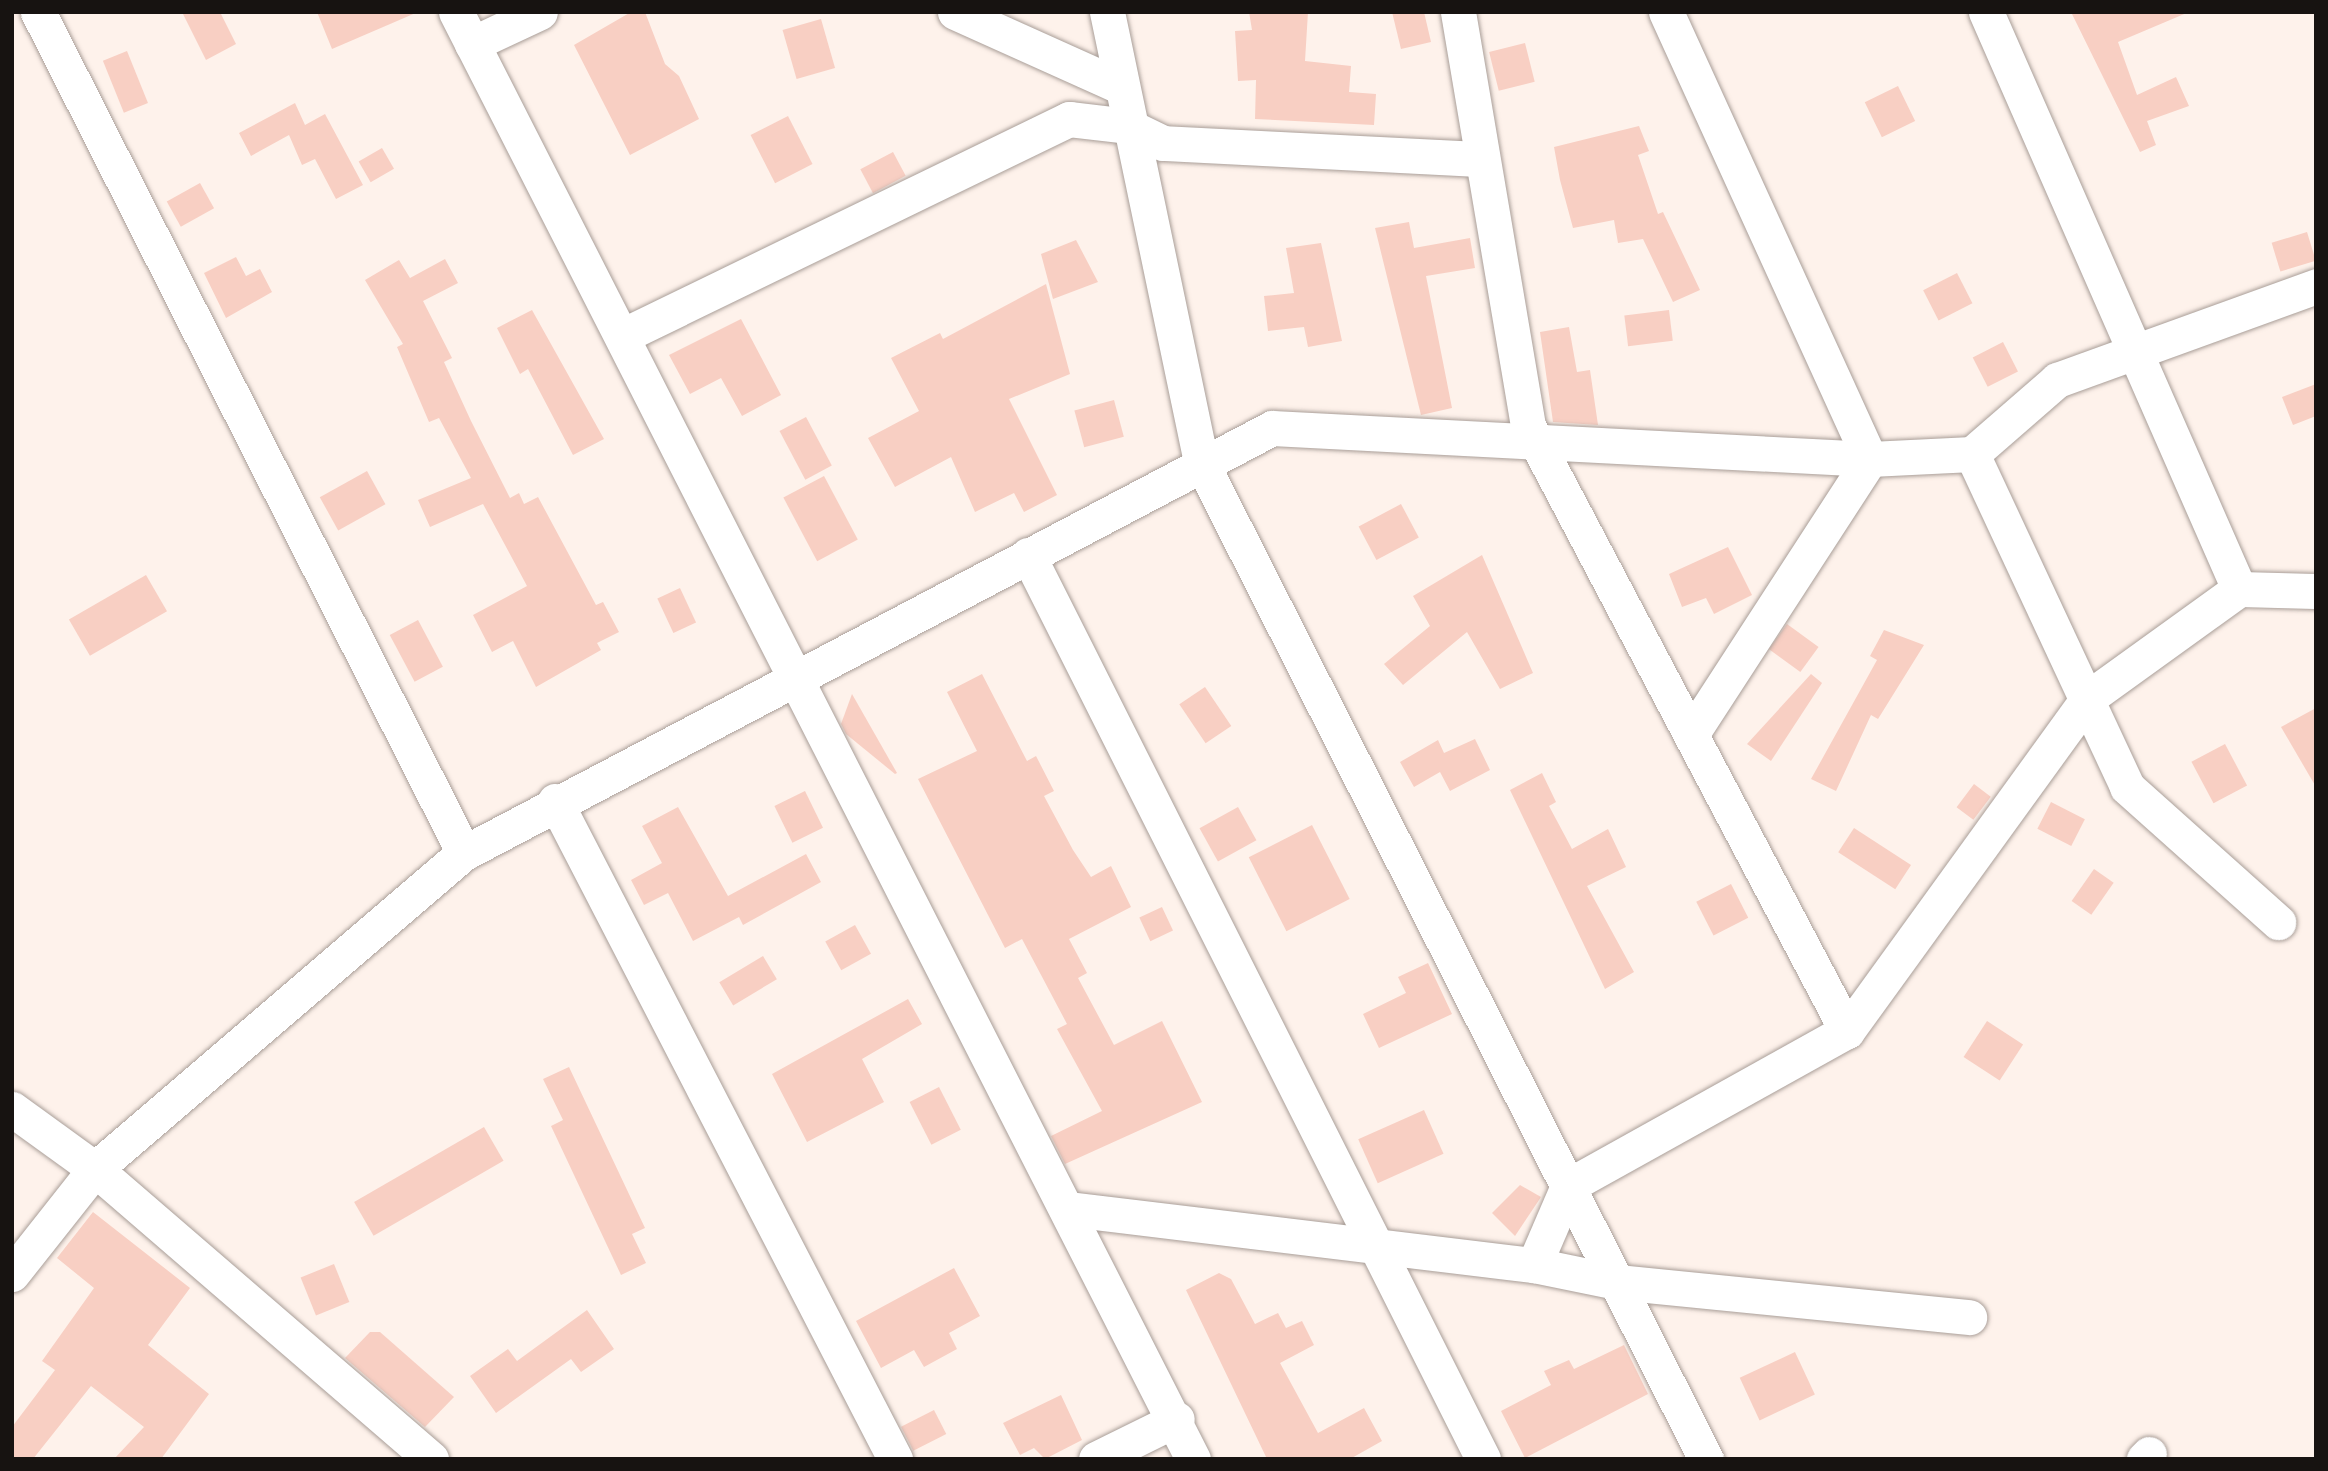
<!DOCTYPE html>
<style>
body{margin:0}
#map{position:relative;width:2328px;height:1471px;overflow:hidden;background:#fef2eb;font-family:"Noto Sans",sans-serif}
div>[style]{position:absolute}
.building>*{inset:0;background:#f8cfc3;transform-origin:0 0}
.roads{filter:drop-shadow(0 0 2px #a99e98) drop-shadow(0 0 2px #a99e98)}
.minor>*{height:35px;margin:-17.5px;padding:0 17.5px;transform-origin:17.5px;border-radius:17.5px;background:#fff}
span{translate:-50% -50%;white-space:nowrap;text-align:center;line-height:1.15;-webkit-text-stroke:5px #fef2eb;paint-order:stroke}
.frame{position:absolute;inset:0;border:14px solid #171311;pointer-events:none}
</style>
<div id="map">
<div class="building">
<div style="clip-path:polygon(182px 12px,220px 12px,236px 44px,206px 60px)"></div>
<div style="clip-path:polygon(317px 12px,418px 12px,332px 49px)"></div>
<div style="clip-path:polygon(631px 12px,645px 12px,665px 64px,679px 76px,699px 119px,630px 155px,574px 45px)"></div>
<div style="clip-path:polygon(1249px 12px,1308px 12px,1305px 61px,1351px 66px,1349px 92px,1376px 94px,1374px 125px,1255px 119px,1256px 80px,1238px 81px,1235px 31px,1252px 30px)"></div>
<div style="clip-path:polygon(1392px 12px,1424px 12px,1431px 42px,1401px 49px)"></div>
<div style="clip-path:polygon(2071px 12px,2189px 12px,2118px 42px,2137px 95px,2176px 77px,2189px 106px,2147px 121px,2156px 145px,2140px 152px)"></div>
<div style="left:821px;top:19px;width:51px;height:40px;rotate:74deg"></div>
<div style="left:1525px;top:43px;width:40px;height:37px;rotate:76deg"></div>
<div style="left:127px;top:51px;width:56px;height:26px;rotate:68deg"></div>
<div style="left:1898px;top:86px;width:39px;height:37px;rotate:64deg"></div>
<div style="clip-path:polygon(295px 103px,305px 125px,325px 114px,363px 185px,336px 199px,315px 159px,302px 165px,289px 135px,251px 156px,239px 133px)"></div>
<div style="left:788px;top:116px;width:54px;height:42px;rotate:63deg"></div>
<div style="clip-path:polygon(1639px 126px,1649px 151px,1638px 155px,1658px 214px,1663px 212px,1700px 290px,1673px 302px,1643px 239px,1618px 243px,1614px 220px,1573px 228px,1560px 180px,1554px 147px)"></div>
<div style="left:382px;top:148px;width:24px;height:27px;rotate:60deg"></div>
<div style="left:893px;top:152px;width:27px;height:37px;rotate:62deg"></div>
<div style="left:200px;top:183px;width:29px;height:38px;rotate:61deg"></div>
<div style="clip-path:polygon(1409px 222px,1414px 248px,1470px 238px,1475px 268px,1426px 276px,1452px 408px,1421px 415px,1375px 228px)"></div>
<div style="left:2307px;top:232px;width:30px;height:37px;rotate:73deg"></div>
<div style="clip-path:polygon(1076px 240px,1098px 282px,1053px 299px,1041px 254px)"></div>
<div style="clip-path:polygon(1321px 243px,1342px 341px,1308px 347px,1304px 327px,1268px 331px,1264px 296px,1294px 293px,1286px 248px)"></div>
<div style="clip-path:polygon(236px 257px,246px 276px,260px 269px,272px 292px,226px 318px,204px 273px)"></div>
<div style="clip-path:polygon(445px 259px,458px 283px,423px 301px,452px 358px,444px 362px,471px 421px,510px 498px,519px 493px,524px 504px,538px 497px,596px 605px,603px 602px,619px 632px,597px 643px,601px 650px,536px 687px,513px 641px,492px 652px,473px 615px,527px 586px,483px 504px,430px 527px,418px 500px,471px 478px,439px 418px,429px 422px,397px 347px,403px 344px,365px 280px,399px 260px,410px 278px)"></div>
<div style="left:1957px;top:273px;width:34px;height:38px;rotate:63deg"></div>
<div style="clip-path:polygon(1046px 284px,1070px 374px,1009px 399px,1057px 495px,1024px 512px,1014px 493px,975px 512px,951px 457px,895px 487px,868px 438px,919px 411px,891px 358px,940px 333px,943px 339px)"></div>
<div style="clip-path:polygon(532px 310px,604px 439px,573px 455px,528px 369px,520px 374px,497px 328px)"></div>
<div style="left:1669px;top:310px;width:31px;height:45px;rotate:83deg"></div>
<div style="clip-path:polygon(741px 319px,781px 395px,742px 416px,721px 378px,690px 394px,669px 355px)"></div>
<div style="clip-path:polygon(1569px 327px,1577px 372px,1590px 370px,1598px 425px,1553px 422px,1540px 332px)"></div>
<div style="left:2003px;top:342px;width:33px;height:34px;rotate:63deg"></div>
<div style="clip-path:polygon(2316px 384px,2316px 416px,2293px 425px,2282px 397px)"></div>
<div style="left:1114px;top:400px;width:38px;height:41px;rotate:75deg"></div>
<div style="left:806px;top:417px;width:55px;height:30px;rotate:62deg"></div>
<div style="left:367px;top:471px;width:38px;height:54px;rotate:61deg"></div>
<div style="left:824px;top:476px;width:72px;height:46px;rotate:62deg"></div>
<div style="left:1401px;top:504px;width:38px;height:48px;rotate:62deg"></div>
<div style="clip-path:polygon(1728px 547px,1752px 595px,1714px 614px,1706px 598px,1682px 607px,1669px 574px)"></div>
<div style="clip-path:polygon(1482px 555px,1533px 673px,1500px 689px,1467px 632px,1403px 685px,1384px 664px,1430px 626px,1413px 596px)"></div>
<div style="left:146px;top:575px;width:42px;height:89px;rotate:60deg"></div>
<div style="left:680px;top:588px;width:38px;height:25px;rotate:65deg"></div>
<div style="left:418px;top:620px;width:53px;height:32px;rotate:62deg"></div>
<div style="left:1787px;top:624px;width:39px;height:31px;rotate:36deg"></div>
<div style="clip-path:polygon(1884px 630px,1924px 645px,1878px 719px,1871px 715px,1836px 791px,1811px 779px,1877px 660px,1870px 656px)"></div>
<div style="clip-path:polygon(982px 674px,1027px 761px,1036px 756px,1054px 791px,1044px 796px,1073px 850px,1091px 877px,1111px 866px,1131px 907px,1069px 939px,1087px 973px,1078px 978px,1114px 1045px,1162px 1021px,1202px 1102px,1065px 1164px,1051px 1136px,1102px 1111px,1057px 1029px,1067px 1024px,1022px 939px,1005px 948px,918px 779px,977px 751px,947px 692px)"></div>
<div style="clip-path:polygon(1811px 674px,1822px 683px,1771px 761px,1747px 744px)"></div>
<div style="left:1205px;top:687px;width:47px;height:31px;rotate:56deg"></div>
<div style="clip-path:polygon(852px 694px,897px 773px,895px 774px,846px 734px,841px 724px)"></div>
<div style="clip-path:polygon(2316px 708px,2316px 787px,2281px 727px)"></div>
<div style="clip-path:polygon(1475px 739px,1490px 770px,1450px 791px,1440px 772px,1414px 787px,1400px 762px,1438px 740px,1444px 753px)"></div>
<div style="left:2225px;top:744px;width:47px;height:38px;rotate:62deg"></div>
<div style="clip-path:polygon(1542px 773px,1556px 802px,1549px 806px,1572px 849px,1608px 829px,1626px 867px,1587px 886px,1634px 972px,1605px 989px,1510px 790px)"></div>
<div style="left:1974px;top:784px;width:21px;height:29px;rotate:37deg"></div>
<div style="left:805px;top:791px;width:41px;height:34px;rotate:64deg"></div>
<div style="left:2051px;top:802px;width:38px;height:30px;rotate:27deg"></div>
<div style="clip-path:polygon(678px 807px,728px 896px,806px 854px,821px 882px,743px 925px,739px 917px,693px 941px,668px 893px,644px 905px,631px 880px,662px 863px,642px 826px)"></div>
<div style="left:1238px;top:807px;width:38px;height:44px;rotate:61deg"></div>
<div style="left:1312px;top:825px;width:83px;height:71px;rotate:63deg"></div>
<div style="left:1854px;top:828px;width:68px;height:29px;rotate:33deg"></div>
<div style="left:2094px;top:869px;width:24px;height:39px;rotate:35deg"></div>
<div style="left:1731px;top:884px;width:38px;height:39px;rotate:63deg"></div>
<div style="left:1162px;top:907px;width:26px;height:25px;rotate:65deg"></div>
<div style="left:855px;top:925px;width:33px;height:34px;rotate:61deg"></div>
<div style="left:763px;top:956px;width:27px;height:51px;rotate:59deg"></div>
<div style="clip-path:polygon(1428px 963px,1452px 1014px,1379px 1048px,1363px 1014px,1406px 993px,1398px 977px)"></div>
<div style="clip-path:polygon(908px 999px,922px 1024px,862px 1059px,884px 1102px,807px 1142px,772px 1074px)"></div>
<div style="left:1987px;top:1021px;width:43px;height:43px;rotate:33deg"></div>
<div style="clip-path:polygon(569px 1067px,645px 1228px,632px 1234px,646px 1263px,621px 1275px,551px 1126px,563px 1120px,543px 1079px)"></div>
<div style="left:939px;top:1087px;width:48px;height:33px;rotate:63deg"></div>
<div style="left:1424px;top:1110px;width:48px;height:72px;rotate:66deg"></div>
<div style="left:484px;top:1127px;width:39px;height:150px;rotate:60deg"></div>
<div style="clip-path:polygon(1520px 1185px,1541px 1197px,1515px 1236px,1492px 1213px)"></div>
<div style="clip-path:polygon(93px 1212px,190px 1288px,148px 1345px,209px 1394px,161px 1459px,114px 1459px,144px 1427px,91px 1386px,33px 1459px,12px 1459px,12px 1427px,55px 1370px,42px 1361px,94px 1288px,57px 1258px)"></div>
<div style="left:334px;top:1264px;width:41px;height:36px;rotate:68deg"></div>
<div style="clip-path:polygon(954px 1268px,980px 1316px,949px 1333px,957px 1349px,924px 1367px,914px 1350px,881px 1368px,856px 1321px)"></div>
<div style="clip-path:polygon(1219px 1273px,1231px 1279px,1255px 1324px,1278px 1313px,1286px 1328px,1302px 1321px,1314px 1345px,1280px 1363px,1318px 1433px,1364px 1408px,1382px 1441px,1350px 1459px,1267px 1459px,1186px 1290px)"></div>
<div style="clip-path:polygon(587px 1310px,614px 1349px,581px 1372px,571px 1359px,496px 1413px,470px 1376px,508px 1349px,517px 1361px)"></div>
<div style="clip-path:polygon(370px 1332px,380px 1332px,454px 1397px,425px 1427px,345px 1358px)"></div>
<div style="clip-path:polygon(1624px 1345px,1648px 1394px,1525px 1458px,1501px 1411px,1551px 1385px,1544px 1371px,1569px 1360px,1574px 1369px)"></div>
<div style="left:1795px;top:1352px;width:47px;height:61px;rotate:65deg"></div>
<div style="clip-path:polygon(1061px 1395px,1082px 1440px,1045px 1459px,1034px 1448px,1020px 1455px,1003px 1423px)"></div>
<div style="left:934px;top:1410px;width:27px;height:37px;rotate:63deg"></div>
</div>
<div class="roads">
<div class="minor">
<div style="left:38px;top:12px;width:943px;rotate:63.14deg"></div>
<div style="left:456px;top:12px;width:1624px;rotate:63.01deg"></div>
<div style="left:955px;top:12px;width:181px;rotate:24.2deg"></div>
<div style="left:1107px;top:12px;width:460px;rotate:78.2deg"></div>
<div style="left:1201px;top:462px;width:1118px;rotate:63.14deg"></div>
<div style="left:1458px;top:12px;width:420px;rotate:80.4deg"></div>
<div style="left:1528px;top:426px;width:684px;rotate:62.2deg"></div>
<div style="left:1666px;top:12px;width:491px;rotate:65.5deg"></div>
<div style="left:1870px;top:459px;width:329px;rotate:123deg"></div>
<div style="left:472px;top:44px;width:75px;rotate:-25.2deg"></div>
<div style="left:622px;top:336px;width:497px;rotate:-25.9deg"></div>
<div style="left:1069px;top:119px;width:59px;rotate:6.8deg"></div>
<div style="left:1128px;top:126px;width:39px;rotate:26deg"></div>
<div style="left:1163px;top:143px;width:318px;rotate:2.9deg"></div>
<div style="left:1972px;top:454px;width:113px;rotate:-41deg"></div>
<div style="left:2057px;top:380px;width:276px;rotate:-19.9deg"></div>
<div style="left:1028px;top:555px;width:1012px;rotate:63.28deg"></div>
<div style="left:2239px;top:589px;width:77px;rotate:1.5deg"></div>
<div style="left:555px;top:801px;width:741px;rotate:62.67deg"></div>
<div style="left:12px;top:1109px;width:102px;rotate:35.9deg"></div>
<div style="left:95px;top:1169px;width:444px;rotate:40.8deg"></div>
<div style="left:1069px;top:1209px;width:468px;rotate:6.9deg"></div>
<div style="left:1534px;top:1265px;width:85px;rotate:11.6deg"></div>
<div style="left:1617px;top:1282px;width:354px;rotate:5.7deg"></div>
<div style="left:1534px;top:1265px;width:86px;rotate:-66.7deg"></div>
<div style="left:1568px;top:1186px;width:319px;rotate:-29.1deg"></div>
<div style="left:1847px;top:1031px;width:411px;rotate:-54.1deg"></div>
<div style="left:2088px;top:698px;width:186px;rotate:-35.8deg"></div>
<div style="left:2239px;top:589px;width:630px;rotate:-113.68deg"></div>
<div style="left:12px;top:1274px;width:134px;rotate:-51.7deg"></div>
<div style="left:95px;top:1169px;width:486px;rotate:-40.6deg"></div>
<div style="left:464px;top:853px;width:913px;rotate:-27.74deg"></div>
<div style="left:1272px;top:428px;width:599px;rotate:2.97deg"></div>
<div style="left:1870px;top:459px;width:102px;rotate:-2.8deg"></div>
<div style="left:1972px;top:454px;width:367px;rotate:65deg"></div>
<div style="left:2127px;top:787px;width:203px;rotate:41.8deg"></div>
<div style="left:1096px;top:1459px;width:90px;rotate:-26.3deg"></div>
<div style="left:2144px;top:1459px;width:7px;rotate:-45deg"></div>
</div>
</div>
<div class="frame"></div>
</div>
